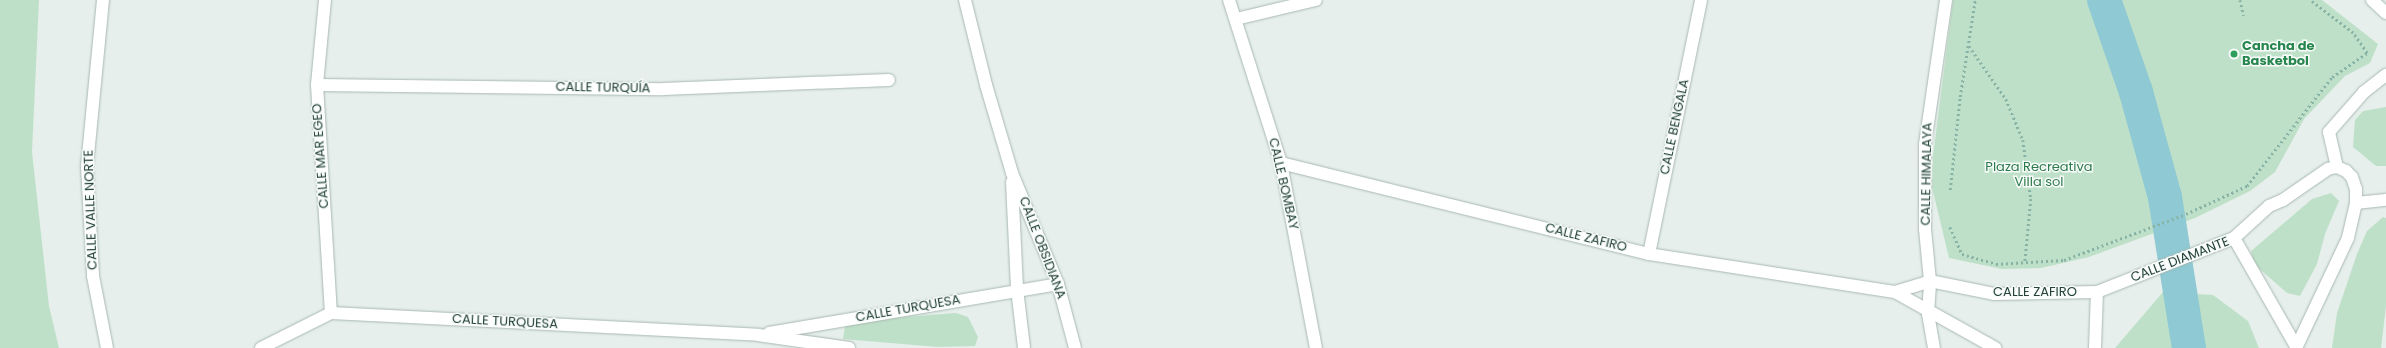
<!DOCTYPE html>
<meta charset="utf-8">
<style>
body{margin:0}
#map{position:relative;width:2386px;height:348px;overflow:hidden;background:#e6efeb;font-family:Poppins,sans-serif}
div>[style]{position:absolute}
.green>*{inset:0;background:#bfe0c8}
.canal>*{height:34px;margin:-17px;padding:0 17px;transform-origin:17px;border-radius:17px;background:#8ec9d4}
.path>*{height:2.5px;margin-top:-1.25px;transform-origin:0;background:repeating-linear-gradient(90deg,#86b3a5 0 2px,transparent 0 5px)}
.roads{filter:drop-shadow(0 0 1px #a8b8b2) drop-shadow(0 0 1px #a8b8b2)}
.street>*{height:12px;margin:-6px;padding:0 6px;transform-origin:6px;border-radius:6px;background:#fff}
.dots>*{width:11px;height:11px;translate:-50% -50%;box-sizing:border-box;border:2px solid #f7fbf9;border-radius:50%}
span{translate:-50% -50%;white-space:nowrap;text-align:center;line-height:1.15;-webkit-text-stroke:3px #f7fbf9;paint-order:stroke}
.leisure-label{font-size:13px;color:#27864d;font-weight:700}
.left{translate:0 -50%;text-align:left}
.street-label{font-size:13px;color:#24423a}
.park-label{font-size:13px;color:#2d7a4b}
</style>
<div id="map">
<div class="green">
<div style="clip-path:polygon(0 0,39px 0,32px 152px,49px 306px,59px 348px,0 348px)"></div>
<div style="clip-path:polygon(1953px 0,2322px 0,2378px 44px,2370px 63px,2345px 76px,2304px 119px,2275px 172px,2250px 191px,2195px 218px,2089px 257px,2041px 268px,2002px 269px,1949px 258px,1930px 179px)"></div>
<div style="clip-path:polygon(2386px 107px,2386px 166px,2376px 166px,2353px 147px,2355px 120px,2363px 111px)"></div>
<div style="clip-path:polygon(2331px 193px,2339px 201px,2325px 234px,2317px 264px,2300px 296px,2287px 293px,2254px 264px,2251px 251px,2312px 199px)"></div>
<div style="clip-path:polygon(2383px 217px,2386px 218px,2386px 306px,2381px 348px,2332px 348px,2337px 313px,2357px 254px,2367px 231px)"></div>
<div style="clip-path:polygon(2163px 292px,2213px 295px,2248px 321px,2259px 348px,2115px 348px)"></div>
<div style="clip-path:polygon(956px 313px,968px 317px,978px 337px,975px 346px,938px 347px,843px 339px,845px 326px,866px 320px)"></div>
</div>
<div class="canal">
<div style="left:2104px;top:0;width:97px;rotate:70.8deg"></div>
<div style="left:2136px;top:92px;width:109px;rotate:74.6deg"></div>
<div style="left:2165px;top:197px;width:153px;rotate:81deg"></div>
</div>
<div class="path">
<div style="left:2240px;top:0;width:16px;rotate:76deg"></div>
<div style="left:1969px;top:46px;width:65px;rotate:55.1deg"></div>
<div style="left:2006px;top:99px;width:44px;rotate:67.5deg"></div>
<div style="left:2023px;top:140px;width:60px;rotate:82.3deg"></div>
<div style="left:2031px;top:199px;width:64px;rotate:95.4deg"></div>
<div style="left:1950px;top:190px;width:94px;rotate:-83.9deg"></div>
<div style="left:1960px;top:97px;width:98px;rotate:-81.2deg"></div>
<div style="left:1950px;top:227px;width:30px;rotate:66deg"></div>
<div style="left:1962px;top:254px;width:35px;rotate:16deg"></div>
<div style="left:1996px;top:264px;width:68px;rotate:-3.4deg"></div>
<div style="left:2064px;top:260px;width:130px;rotate:-20.7deg"></div>
<div style="left:2186px;top:214px;width:67px;rotate:-24.7deg"></div>
<div style="left:2247px;top:186px;width:138px;rotate:-52.1deg"></div>
<div style="left:2332px;top:77px;width:42px;rotate:-34.4deg"></div>
<div style="left:2367px;top:53px;width:24px;rotate:-125deg"></div>
<div style="left:2353px;top:33px;width:54px;rotate:-142.5deg"></div>
</div>
<div class="roads">
<div class="street">
<div style="left:103px;top:0;width:168px;rotate:95.5deg"></div>
<div style="left:87px;top:167px;width:109px;rotate:86.8deg"></div>
<div style="left:93px;top:276px;width:73px;rotate:79deg"></div>
<div style="left:325px;top:0;width:85px;rotate:95.4deg"></div>
<div style="left:317px;top:85px;width:228px;rotate:86.5deg"></div>
<div style="left:965px;top:0;width:88px;rotate:76.1deg"></div>
<div style="left:986px;top:85px;width:92px;rotate:73.5deg"></div>
<div style="left:1012px;top:173px;width:120px;rotate:67.5deg"></div>
<div style="left:1058px;top:284px;width:66px;rotate:75.1deg"></div>
<div style="left:1229px;top:0;width:171px;rotate:72.3deg"></div>
<div style="left:1281px;top:163px;width:188px;rotate:79.3deg"></div>
<div style="left:2372px;top:0;width:19px;rotate:43deg"></div>
<div style="left:1236px;top:19px;width:82px;rotate:-13.4deg"></div>
<div style="left:317px;top:85px;width:346px;rotate:0.7deg"></div>
<div style="left:663px;top:89px;width:226px;rotate:-2.3deg"></div>
<div style="left:1281px;top:163px;width:379px;rotate:13.9deg"></div>
<div style="left:1649px;top:254px;width:249px;rotate:8.8deg"></div>
<div style="left:1895px;top:292px;width:115px;rotate:29.2deg"></div>
<div style="left:2337px;top:167px;width:36px;rotate:-103deg"></div>
<div style="left:2329px;top:132px;width:53px;rotate:-48.8deg"></div>
<div style="left:2364px;top:92px;width:28px;rotate:-38deg"></div>
<div style="left:1012px;top:182px;width:107px;rotate:87.3deg"></div>
<div style="left:1017px;top:289px;width:59px;rotate:83.2deg"></div>
<div style="left:2356px;top:203px;width:30px;rotate:-6deg"></div>
<div style="left:2234px;top:238px;width:127px;rotate:60.2deg"></div>
<div style="left:1649px;top:254px;width:259px;rotate:-78.4deg"></div>
<div style="left:1895px;top:292px;width:37px;rotate:-17deg"></div>
<div style="left:1930px;top:281px;width:65px;rotate:11.5deg"></div>
<div style="left:1994px;top:294px;width:103px;rotate:-1.1deg"></div>
<div style="left:2097px;top:292px;width:147px;rotate:-21.5deg"></div>
<div style="left:2234px;top:238px;width:47px;rotate:-42.4deg"></div>
<div style="left:2269px;top:206px;width:15px;rotate:-23deg"></div>
<div style="left:2283px;top:200px;width:55px;rotate:-34.6deg"></div>
<div style="left:2328px;top:169px;width:9px;rotate:-13deg"></div>
<div style="left:2337px;top:167px;width:10px;rotate:24deg"></div>
<div style="left:2346px;top:171px;width:8px;rotate:45deg"></div>
<div style="left:2352px;top:177px;width:13px;rotate:72deg"></div>
<div style="left:2356px;top:189px;width:14px;rotate:90deg"></div>
<div style="left:2356px;top:203px;width:36px;rotate:103deg"></div>
<div style="left:2348px;top:238px;width:119px;rotate:115.3deg"></div>
<div style="left:769px;top:333px;width:293px;rotate:-9.6deg"></div>
<div style="left:261px;top:348px;width:78px;rotate:-26.6deg"></div>
<div style="left:331px;top:313px;width:428px;rotate:2.9deg"></div>
<div style="left:758px;top:335px;width:92px;rotate:8.1deg"></div>
<div style="left:1934px;top:348px;width:36px;rotate:-100deg"></div>
<div style="left:1928px;top:313px;width:32px;rotate:-86deg"></div>
<div style="left:1930px;top:281px;width:52px;rotate:-95.5deg"></div>
<div style="left:1925px;top:229px;width:85px;rotate:-90deg"></div>
<div style="left:1925px;top:144px;width:146px;rotate:-81.7deg"></div>
<div style="left:2095px;top:348px;width:56px;rotate:-88deg"></div>
</div>
</div>
<div class="dots">
<div style="left:2234px;top:54px;background:#2e9e5b"></div>
</div>
<div class="leisure-label">
<span class="left" style="left:2242px;top:54px">Cancha de<br>Basketbol</span>
</div>
<div class="street-label">
<span style="left:603px;top:88px;rotate:1deg">CALLE TURQUÍA</span>
<span style="left:1675px;top:127px;rotate:-78deg">CALLE BENGALA</span>
<span style="left:321px;top:156px;rotate:-94deg">CALLE MAR EGEO</span>
<span style="left:1927px;top:174px;rotate:-89deg">CALLE HIMALAYA</span>
<span style="left:1283px;top:184px;rotate:77deg">CALLE BOMBAY</span>
<span style="left:91px;top:210px;rotate:-92deg">CALLE VALLE NORTE</span>
<span style="left:1586px;top:238px;rotate:14deg">CALLE ZAFIRO</span>
<span style="left:1042px;top:248px;rotate:69deg">CALLE OBSIDIANA</span>
<span style="left:2180px;top:260px;rotate:-21deg">CALLE DIAMANTE</span>
<span style="left:2035px;top:292px">CALLE ZAFIRO</span>
<span style="left:908px;top:309px;rotate:-10deg">CALLE TURQUESA</span>
<span style="left:505px;top:322px;rotate:3deg">CALLE TURQUESA</span>
</div>
<div class="park-label">
<span style="left:2039px;top:175px">Plaza Recreativa<br>Villa sol</span>
</div>
</div>
